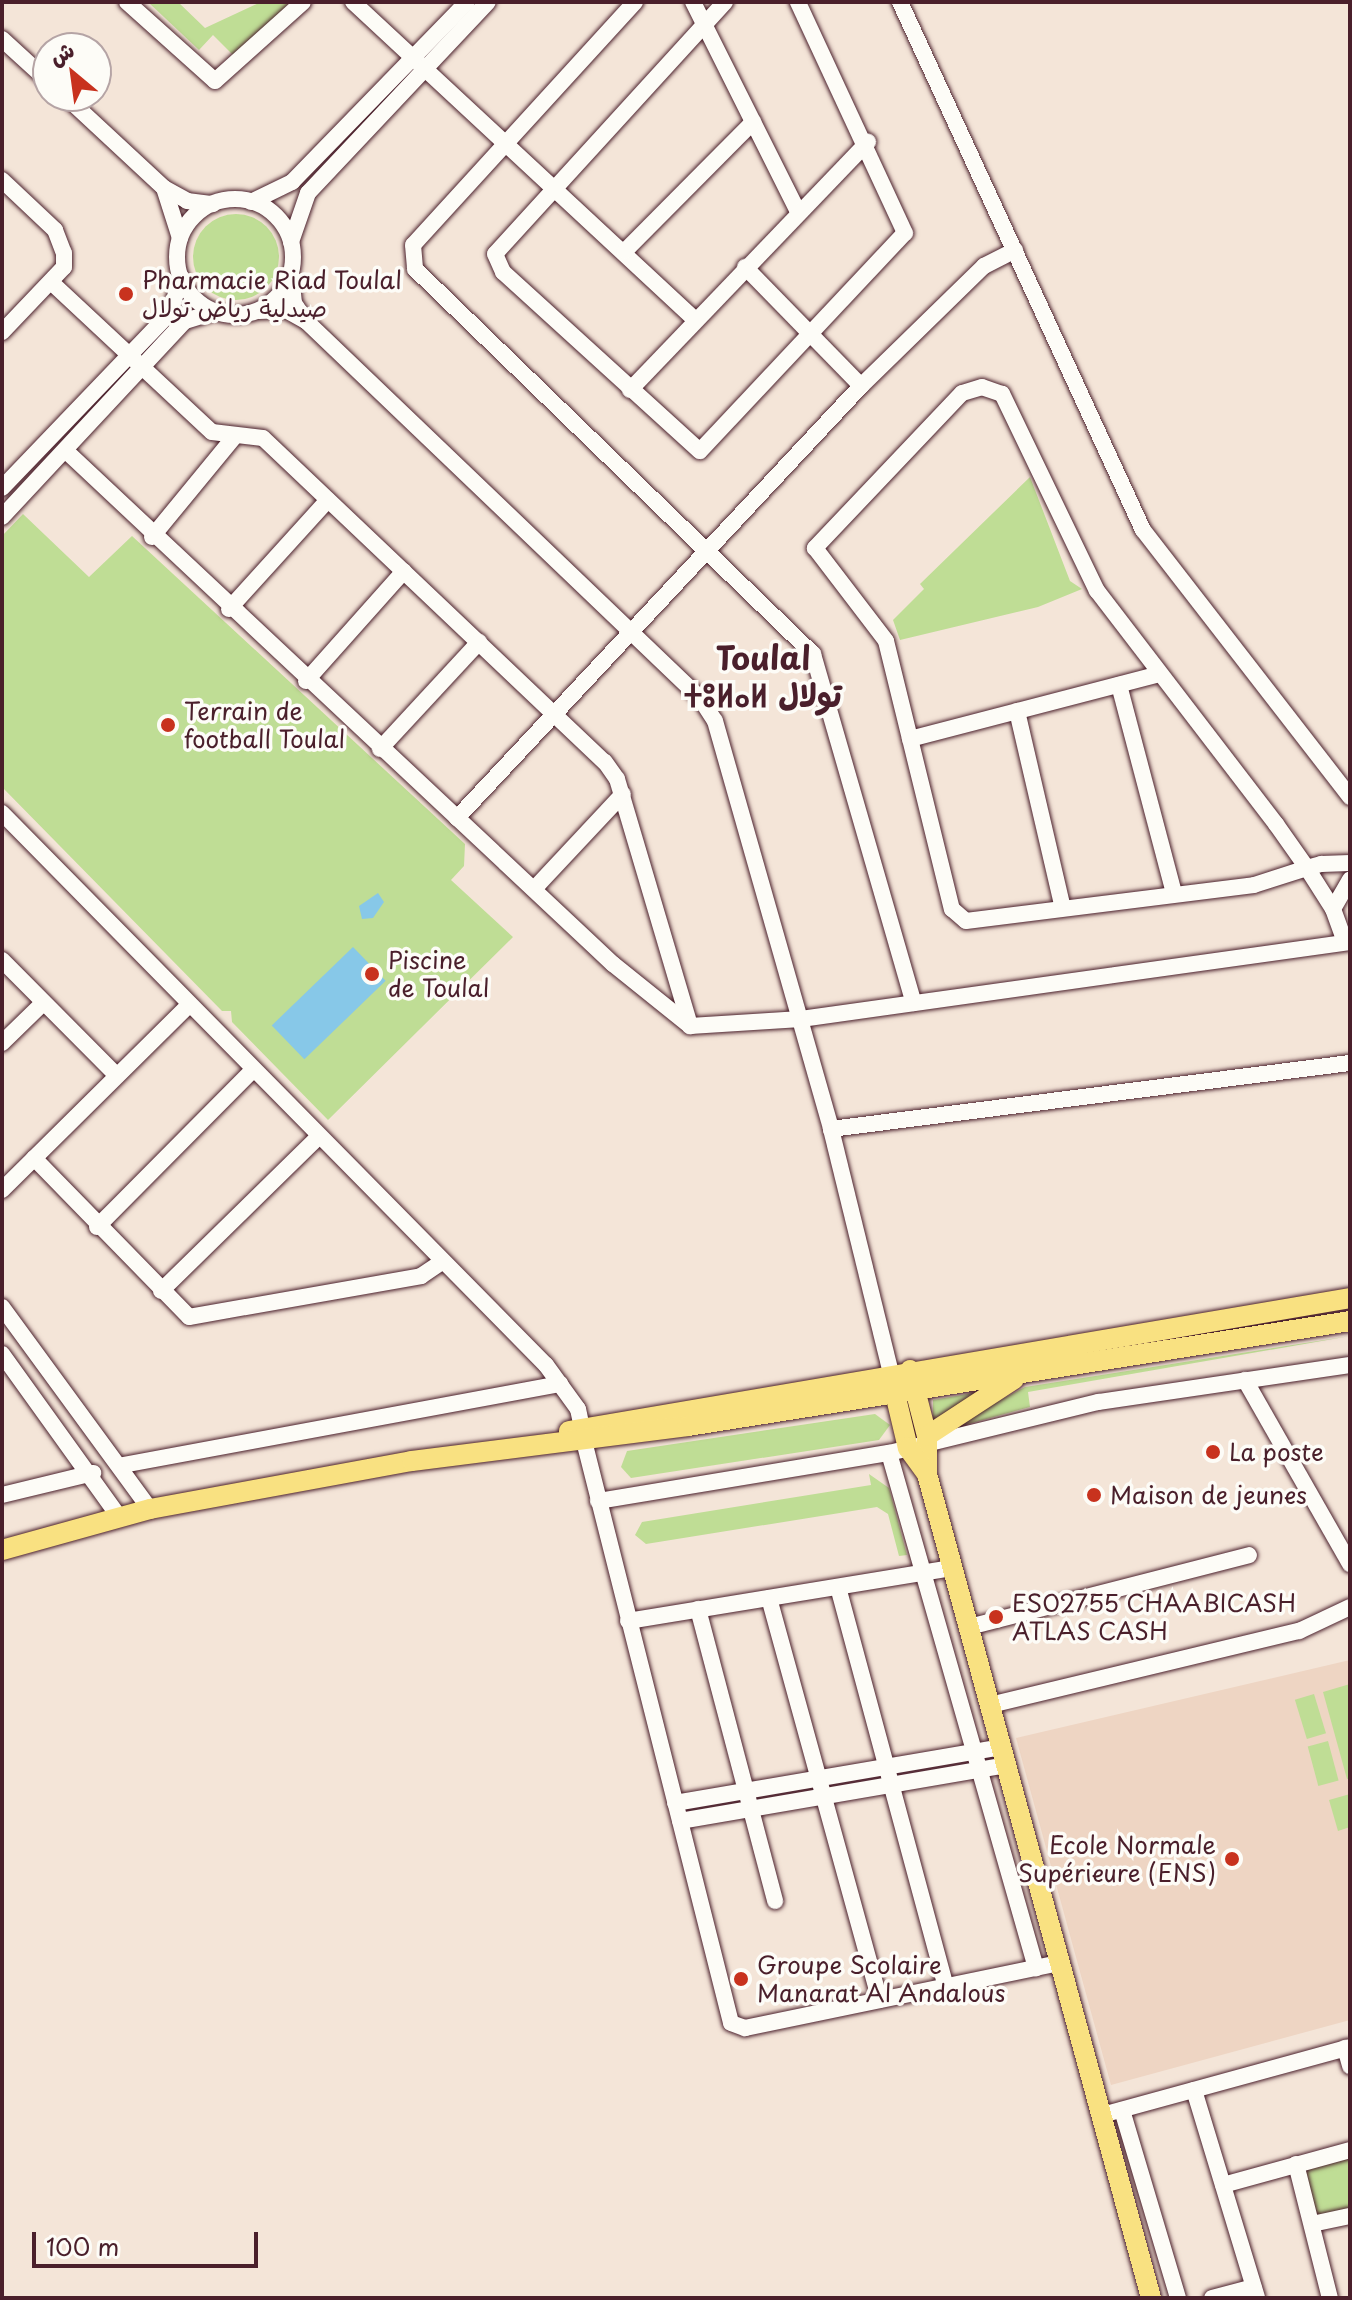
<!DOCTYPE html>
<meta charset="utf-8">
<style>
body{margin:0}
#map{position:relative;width:1352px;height:2300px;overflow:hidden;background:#f4e5d8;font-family:"Playpen Sans","Playpen Sans Arabic","Noto Sans Tifinagh",sans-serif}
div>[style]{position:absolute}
.built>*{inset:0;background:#eed5c3}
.green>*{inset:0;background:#bfdd95;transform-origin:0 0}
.round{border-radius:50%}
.water>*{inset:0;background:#87c8e8;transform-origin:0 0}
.roads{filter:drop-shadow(0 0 2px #4a1f2b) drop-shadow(0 0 2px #4a1f2b)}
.minor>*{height:16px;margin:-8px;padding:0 8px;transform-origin:8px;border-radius:8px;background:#fdfcf7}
.minor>.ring{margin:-8px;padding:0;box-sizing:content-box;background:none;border:16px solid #fdfcf7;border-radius:50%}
.major>*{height:20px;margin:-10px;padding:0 10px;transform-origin:10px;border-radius:10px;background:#f9e181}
.dots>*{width:22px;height:22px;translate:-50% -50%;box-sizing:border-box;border:4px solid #fdfcf7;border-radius:50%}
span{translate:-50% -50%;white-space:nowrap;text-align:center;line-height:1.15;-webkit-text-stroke:7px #fdfcf7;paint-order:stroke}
.poi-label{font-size:24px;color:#4a1f2b}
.left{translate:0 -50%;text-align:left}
.right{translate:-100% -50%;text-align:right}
.district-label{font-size:32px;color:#4a1f2b;font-weight:700}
.frame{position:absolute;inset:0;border:4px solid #4a1f2b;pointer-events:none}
.north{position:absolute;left:32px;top:32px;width:80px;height:80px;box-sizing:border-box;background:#fdfcf7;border:2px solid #b5a4a5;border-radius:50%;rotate:331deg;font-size:22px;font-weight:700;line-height:32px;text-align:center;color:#4a1f2b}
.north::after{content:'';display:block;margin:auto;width:28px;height:36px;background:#c8321e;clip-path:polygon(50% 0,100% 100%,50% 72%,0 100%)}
.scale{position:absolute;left:32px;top:2232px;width:226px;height:36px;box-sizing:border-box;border:4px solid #4a1f2b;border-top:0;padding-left:10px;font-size:24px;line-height:28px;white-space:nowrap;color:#4a1f2b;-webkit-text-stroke:6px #fdfcf7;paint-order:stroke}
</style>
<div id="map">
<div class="built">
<div style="clip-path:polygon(1350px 1660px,1350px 2020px,1111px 2085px,1016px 1738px)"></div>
</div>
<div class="green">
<div style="clip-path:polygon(148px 2px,178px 2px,205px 28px,261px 2px,290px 2px,237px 59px,213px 35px,199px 50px)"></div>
<div class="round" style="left:193px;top:214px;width:86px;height:86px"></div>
<div style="clip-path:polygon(1030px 477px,1070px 581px,1082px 589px,1038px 607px,900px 640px,893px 620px,924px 589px,920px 584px)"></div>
<div style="clip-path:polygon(23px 514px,89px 577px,132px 536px,465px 844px,464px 866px,451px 880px,513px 937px,328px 1120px,232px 1022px,231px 1011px,222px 1011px,2px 787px,2px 536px)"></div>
<div style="clip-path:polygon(1350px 1336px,1028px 1392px,1030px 1407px,943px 1431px,1025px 1387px)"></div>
<div style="clip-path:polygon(979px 1392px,933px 1420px,933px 1400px)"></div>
<div style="clip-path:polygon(875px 1414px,890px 1425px,879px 1440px,631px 1478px,621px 1467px,627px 1451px)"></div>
<div style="clip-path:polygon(869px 1474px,889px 1488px,907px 1555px,899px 1556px,888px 1514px,877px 1507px,646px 1544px,635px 1535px,642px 1522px,871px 1485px)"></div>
<div style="clip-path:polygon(1350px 1684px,1350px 1778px,1347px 1779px,1323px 1692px)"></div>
<div style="left:1314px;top:1694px;width:41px;height:20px;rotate:73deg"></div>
<div style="left:1328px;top:1741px;width:41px;height:21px;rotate:75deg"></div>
<div style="clip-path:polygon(1350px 1794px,1350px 1827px,1338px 1831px,1329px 1800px)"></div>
<div style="clip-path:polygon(1350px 2156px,1350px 2213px,1318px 2222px,1304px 2169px)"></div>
</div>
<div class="water">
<div style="clip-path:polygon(378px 893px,384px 902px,373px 918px,362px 919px,359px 906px)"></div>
<div style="left:353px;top:947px;width:47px;height:113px;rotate:46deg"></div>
</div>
<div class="roads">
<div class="minor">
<div style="left:127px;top:2px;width:118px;rotate:41.9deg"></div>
<div style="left:215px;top:81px;width:118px;rotate:-41.9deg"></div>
<div style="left:353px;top:2px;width:466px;rotate:42.9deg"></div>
<div style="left:635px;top:2px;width:329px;rotate:132.4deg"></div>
<div style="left:413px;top:245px;width:24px;rotate:85deg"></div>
<div style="left:415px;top:269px;width:554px;rotate:44.05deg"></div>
<div style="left:813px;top:654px;width:363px;rotate:73.9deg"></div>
<div style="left:693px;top:2px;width:235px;rotate:63.4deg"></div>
<div style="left:725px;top:2px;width:341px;rotate:132.4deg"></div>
<div style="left:495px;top:254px;width:20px;rotate:66deg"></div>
<div style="left:503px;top:272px;width:266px;rotate:42.3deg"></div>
<div style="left:700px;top:451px;width:299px;rotate:-46.8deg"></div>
<div style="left:905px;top:233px;width:255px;rotate:-114.9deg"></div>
<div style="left:900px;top:2px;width:581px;rotate:65.29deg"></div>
<div style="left:1143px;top:530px;width:338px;rotate:52.2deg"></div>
<div style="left:2px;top:39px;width:62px;rotate:42.4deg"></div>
<div style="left:65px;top:96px;width:135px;rotate:42.9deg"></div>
<div style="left:2px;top:180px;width:73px;rotate:43.3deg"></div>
<div style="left:55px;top:230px;width:25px;rotate:69deg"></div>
<div style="left:64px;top:253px;width:14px;rotate:90deg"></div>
<div style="left:64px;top:267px;width:90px;rotate:133.6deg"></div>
<div class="ring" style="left:177px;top:199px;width:100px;height:100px"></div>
<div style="left:251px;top:202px;width:46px;rotate:-26deg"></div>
<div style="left:292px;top:182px;width:251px;rotate:-45.8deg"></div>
<div style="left:180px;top:238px;width:52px;rotate:-107.7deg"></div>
<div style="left:164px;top:188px;width:26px;rotate:29deg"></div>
<div style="left:187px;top:201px;width:26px;rotate:7deg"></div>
<div style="left:291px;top:242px;width:52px;rotate:-70.9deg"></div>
<div style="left:308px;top:193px;width:262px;rotate:-46.7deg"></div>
<div style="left:625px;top:251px;width:182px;rotate:-45.2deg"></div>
<div style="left:745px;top:267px;width:166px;rotate:45.7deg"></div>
<div style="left:51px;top:282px;width:220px;rotate:43deg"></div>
<div style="left:212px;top:432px;width:51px;rotate:6.7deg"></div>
<div style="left:263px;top:438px;width:471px;rotate:43.5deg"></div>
<div style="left:605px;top:762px;width:21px;rotate:55deg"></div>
<div style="left:617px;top:779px;width:258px;rotate:73.5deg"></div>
<div style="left:259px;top:311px;width:27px;rotate:-2deg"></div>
<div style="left:286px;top:310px;width:23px;rotate:29deg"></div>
<div style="left:306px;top:321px;width:22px;rotate:-124deg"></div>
<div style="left:294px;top:303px;width:28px;rotate:-96deg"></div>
<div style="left:306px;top:321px;width:545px;rotate:43.74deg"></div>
<div style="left:700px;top:698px;width:27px;rotate:57deg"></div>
<div style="left:715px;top:721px;width:424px;rotate:74.1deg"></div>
<div style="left:831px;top:1129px;width:251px;rotate:76.2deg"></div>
<div style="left:630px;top:390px;width:344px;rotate:-46.2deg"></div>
<div style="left:65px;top:450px;width:751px;rotate:43.17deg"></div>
<div style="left:613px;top:964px;width:99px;rotate:38.8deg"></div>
<div style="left:690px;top:1026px;width:111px;rotate:-3.6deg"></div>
<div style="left:801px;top:1019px;width:554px;rotate:-7.98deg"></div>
<div style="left:2px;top:488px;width:243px;rotate:-46.2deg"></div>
<div style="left:170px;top:313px;width:38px;rotate:-73deg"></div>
<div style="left:2px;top:517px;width:268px;rotate:-47deg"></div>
<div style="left:185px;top:321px;width:31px;rotate:-17deg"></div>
<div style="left:152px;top:537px;width:129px;rotate:-50.6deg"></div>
<div style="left:229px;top:609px;width:147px;rotate:-47.8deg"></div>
<div style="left:306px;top:681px;width:147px;rotate:-48.3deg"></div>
<div style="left:1119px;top:685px;width:215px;rotate:75.2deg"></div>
<div style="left:1017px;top:711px;width:198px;rotate:76.9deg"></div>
<div style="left:910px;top:739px;width:254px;rotate:-14.6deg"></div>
<div style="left:380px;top:749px;width:146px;rotate:-47.2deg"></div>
<div style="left:2px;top:813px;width:775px;rotate:45.42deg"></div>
<div style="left:546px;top:1365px;width:54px;rotate:54deg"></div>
<div style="left:578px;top:1409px;width:19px;rotate:78deg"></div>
<div style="left:457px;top:818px;width:591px;rotate:-46.92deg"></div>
<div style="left:861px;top:386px;width:172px;rotate:-44.3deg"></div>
<div style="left:984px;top:266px;width:35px;rotate:-27deg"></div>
<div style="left:534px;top:889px;width:130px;rotate:-46.9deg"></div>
<div style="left:1333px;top:909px;width:34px;rotate:-60deg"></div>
<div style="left:1345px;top:942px;width:35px;rotate:-110deg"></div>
<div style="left:1333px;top:909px;width:49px;rotate:-122.4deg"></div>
<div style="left:1307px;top:868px;width:54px;rotate:-125.2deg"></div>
<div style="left:1276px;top:824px;width:294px;rotate:-127.5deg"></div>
<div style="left:1097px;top:591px;width:219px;rotate:-115.7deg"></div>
<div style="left:1002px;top:394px;width:21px;rotate:-161deg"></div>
<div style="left:982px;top:387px;width:21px;rotate:163deg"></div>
<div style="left:962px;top:393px;width:214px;rotate:133.5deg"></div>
<div style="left:815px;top:548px;width:117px;rotate:52.6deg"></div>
<div style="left:886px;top:641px;width:276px;rotate:76.2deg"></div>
<div style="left:952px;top:909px;width:18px;rotate:41deg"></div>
<div style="left:966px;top:921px;width:290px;rotate:-7.1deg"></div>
<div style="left:1254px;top:885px;width:56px;rotate:-17.8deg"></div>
<div style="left:1307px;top:868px;width:15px;rotate:-16deg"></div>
<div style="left:1321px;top:864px;width:29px;rotate:-2deg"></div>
<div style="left:2px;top:960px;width:163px;rotate:45.2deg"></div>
<div style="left:2px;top:1043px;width:57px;rotate:-44.3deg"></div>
<div style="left:831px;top:1129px;width:523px;rotate:-7.25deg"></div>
<div style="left:34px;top:1158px;width:222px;rotate:45.7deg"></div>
<div style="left:189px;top:1317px;width:236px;rotate:-10deg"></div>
<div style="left:421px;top:1276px;width:23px;rotate:-34deg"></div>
<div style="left:2px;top:1190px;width:264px;rotate:-44.7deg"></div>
<div style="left:97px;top:1227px;width:220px;rotate:-45.2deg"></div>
<div style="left:161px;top:1291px;width:219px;rotate:-44.4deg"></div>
<div style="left:2px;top:1307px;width:250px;rotate:53.8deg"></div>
<div style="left:2px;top:1354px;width:202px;rotate:54.3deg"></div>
<div style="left:1245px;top:1380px;width:212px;rotate:60.3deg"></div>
<div style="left:584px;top:1441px;width:600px;rotate:75.82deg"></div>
<div style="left:731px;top:2023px;width:15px;rotate:20deg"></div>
<div style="left:745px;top:2028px;width:322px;rotate:-11.7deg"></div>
<div style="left:889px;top:1453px;width:536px;rotate:74.07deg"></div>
<div style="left:123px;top:1465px;width:445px;rotate:-10.5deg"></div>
<div style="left:2px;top:1495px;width:94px;rotate:-13.6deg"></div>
<div style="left:598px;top:1501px;width:295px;rotate:-9.4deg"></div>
<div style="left:889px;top:1453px;width:216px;rotate:-13.7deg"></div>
<div style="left:1099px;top:1402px;width:254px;rotate:-8.4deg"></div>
<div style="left:838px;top:1587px;width:414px;rotate:74.9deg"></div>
<div style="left:769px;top:1598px;width:417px;rotate:74.6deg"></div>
<div style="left:698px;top:1609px;width:302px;rotate:75.2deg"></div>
<div style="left:628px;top:1621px;width:328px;rotate:-9.3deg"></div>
<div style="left:969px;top:1627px;width:289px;rotate:-14.4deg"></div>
<div style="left:990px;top:1705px;width:318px;rotate:-13.5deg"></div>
<div style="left:1299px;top:1631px;width:56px;rotate:-25.2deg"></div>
<div style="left:675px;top:1803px;width:331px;rotate:-9.7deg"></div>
<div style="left:680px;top:1821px;width:331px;rotate:-9.7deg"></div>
<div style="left:1345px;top:2048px;width:19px;rotate:74deg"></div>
<div style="left:1194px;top:2090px;width:217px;rotate:73.1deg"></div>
<div style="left:1122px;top:2110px;width:196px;rotate:73.4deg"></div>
<div style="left:1102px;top:2115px;width:257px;rotate:-15.3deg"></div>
<div style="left:1296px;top:2164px;width:138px;rotate:75.8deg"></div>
<div style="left:1223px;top:2185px;width:132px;rotate:-15.4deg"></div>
<div style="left:1312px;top:2224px;width:39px;rotate:-12deg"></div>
<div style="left:1212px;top:2298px;width:43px;rotate:-14.7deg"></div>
</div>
<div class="major">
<div style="left:910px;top:1370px;width:68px;rotate:75.6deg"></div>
<div style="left:927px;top:1436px;width:38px;rotate:90deg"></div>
<div style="left:927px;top:1474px;width:854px;rotate:74.79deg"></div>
<div style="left:892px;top:1381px;width:69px;rotate:76.6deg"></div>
<div style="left:908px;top:1448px;width:32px;rotate:54deg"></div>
<div style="left:569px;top:1431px;width:792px;rotate:-9.66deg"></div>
<div style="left:927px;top:1436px;width:104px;rotate:-33.2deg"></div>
<div style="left:2px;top:1550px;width:154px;rotate:-15.5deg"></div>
<div style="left:150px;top:1509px;width:266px;rotate:-10.4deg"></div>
<div style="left:412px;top:1461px;width:278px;rotate:-7.2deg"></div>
<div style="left:688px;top:1426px;width:670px;rotate:-9.01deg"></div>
</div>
</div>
<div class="dots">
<div style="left:126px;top:294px;background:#c8321e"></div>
<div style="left:168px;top:725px;background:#c8321e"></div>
<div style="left:372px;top:974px;background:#c8321e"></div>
<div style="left:1213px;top:1452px;background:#c8321e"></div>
<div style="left:1094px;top:1495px;background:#c8321e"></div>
<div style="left:996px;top:1617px;background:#c8321e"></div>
<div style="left:1232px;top:1859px;background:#c8321e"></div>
<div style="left:741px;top:1979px;background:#c8321e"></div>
</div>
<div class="poi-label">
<span class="left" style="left:142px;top:294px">Pharmacie Riad Toulal<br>صيدلية رياض تولال</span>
<span class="left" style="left:184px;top:725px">Terrain de<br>football Toulal</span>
<span class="left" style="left:388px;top:974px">Piscine<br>de Toulal</span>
<span class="left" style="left:1229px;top:1452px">La poste</span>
<span class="left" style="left:1110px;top:1495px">Maison de jeunes</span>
<span class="left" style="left:1012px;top:1617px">ES02755 CHAABICASH<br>ATLAS CASH</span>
<span class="right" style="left:1216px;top:1859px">Ecole Normale<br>Supérieure (ENS)</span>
<span class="left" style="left:757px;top:1979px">Groupe Scolaire<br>Manarat Al Andalous</span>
</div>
<div class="district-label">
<span style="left:763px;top:676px">Toulal<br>ⵜⵓⵍⴰⵍ تولال</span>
</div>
<div class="frame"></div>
<div class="north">ش</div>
<div class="scale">100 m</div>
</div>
